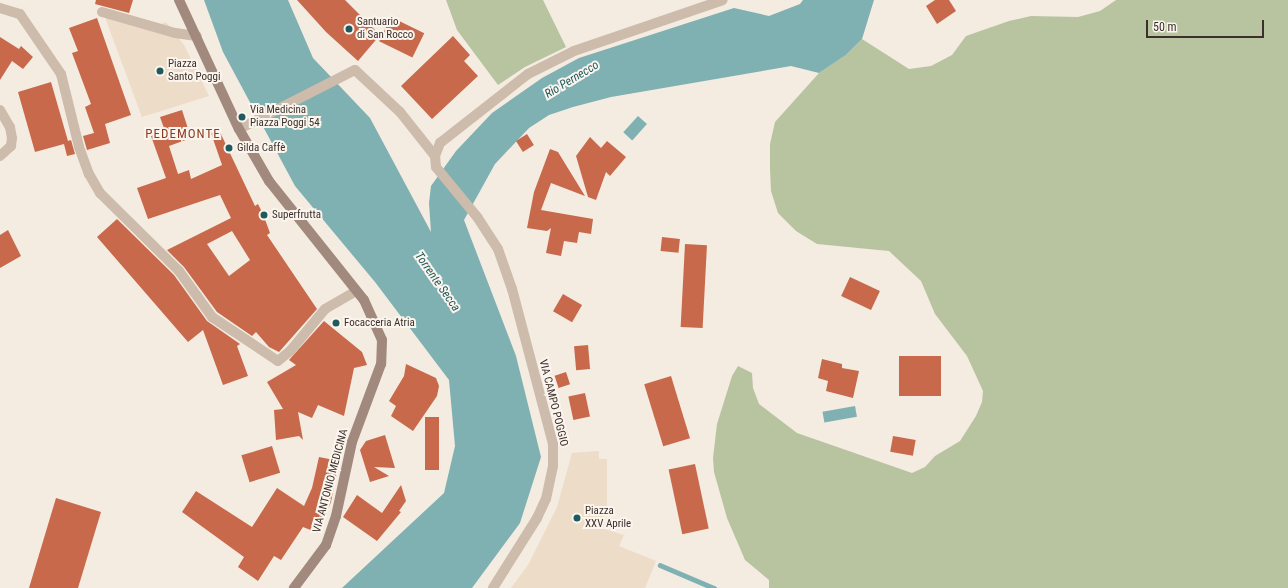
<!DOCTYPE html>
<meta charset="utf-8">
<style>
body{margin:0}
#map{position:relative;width:1288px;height:588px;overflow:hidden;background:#f4ebe1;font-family:"Roboto Condensed",sans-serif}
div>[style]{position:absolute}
.green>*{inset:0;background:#b8c4a0}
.plaza>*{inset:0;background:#ecdcc8}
.water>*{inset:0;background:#7fb0b2;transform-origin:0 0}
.stream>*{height:4.5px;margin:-2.25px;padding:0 2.25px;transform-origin:2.25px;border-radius:2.25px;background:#7fb0b2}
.building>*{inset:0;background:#c8694b;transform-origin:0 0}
.minor>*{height:10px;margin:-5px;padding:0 5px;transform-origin:5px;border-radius:5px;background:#cdbbac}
.secondary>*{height:10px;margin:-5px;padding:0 5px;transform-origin:5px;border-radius:5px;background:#a18a7d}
.dots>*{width:11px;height:11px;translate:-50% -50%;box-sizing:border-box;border:2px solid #fbf5ee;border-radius:50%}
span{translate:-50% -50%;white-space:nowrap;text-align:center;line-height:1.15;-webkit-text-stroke:4px #fbf5ee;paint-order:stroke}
.poi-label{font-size:11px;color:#3b302b}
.left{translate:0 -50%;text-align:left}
.street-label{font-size:11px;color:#3b302b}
.water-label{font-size:12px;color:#1f5a5e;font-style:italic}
.quarter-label{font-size:13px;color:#8c3b22;letter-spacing:1px}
.scale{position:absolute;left:1146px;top:20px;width:118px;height:18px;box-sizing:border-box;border:2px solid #3b302b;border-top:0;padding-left:5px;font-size:12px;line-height:14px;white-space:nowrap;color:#3b302b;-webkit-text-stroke:3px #fbf5ee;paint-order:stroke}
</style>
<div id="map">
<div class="green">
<div style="clip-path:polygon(446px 0,543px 0,566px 47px,525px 67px,498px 85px,457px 30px)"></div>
<div style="clip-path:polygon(1116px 0,1288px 0,1288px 588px,769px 588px,769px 580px,745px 560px,727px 518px,714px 472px,713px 458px,717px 424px,732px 376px,738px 366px,752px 373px,753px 388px,759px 404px,797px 433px,912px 473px,925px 467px,935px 456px,960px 441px,976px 416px,982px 402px,983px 391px,967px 356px,935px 314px,921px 281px,889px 251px,817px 244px,796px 231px,778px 213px,771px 191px,770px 168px,770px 144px,775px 122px,819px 73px,846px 55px,862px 39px,909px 69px,931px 66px,952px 55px,966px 36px,1009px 21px,1031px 16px,1078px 17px,1100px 11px)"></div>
</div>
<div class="plaza">
<div style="clip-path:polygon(107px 9px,161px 24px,166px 22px,184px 45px,209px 96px,142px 117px,106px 20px)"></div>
<div style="clip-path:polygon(599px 451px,599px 459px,607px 459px,607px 510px,598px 527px,624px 535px,619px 546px,656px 561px,645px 588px,511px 588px,528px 565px,557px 507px,572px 453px)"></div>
</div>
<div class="water">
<div style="clip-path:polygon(204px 0,288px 0,313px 58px,370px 118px,431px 232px,429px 203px,431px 186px,456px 151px,492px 113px,542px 78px,579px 58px,734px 8px,769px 16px,800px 4px,803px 0,874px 0,862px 39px,846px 55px,819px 73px,791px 66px,611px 97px,573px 107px,549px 115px,529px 128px,495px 164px,464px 220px,516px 356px,541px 457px,520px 523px,472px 588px,342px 588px,444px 493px,455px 446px,449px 380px,375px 282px,295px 186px,223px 52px)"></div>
<div style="left:638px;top:116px;width:12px;height:22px;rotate:42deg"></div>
<div style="left:855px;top:406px;width:11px;height:33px;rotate:80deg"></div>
</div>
<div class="stream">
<div style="left:660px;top:565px;width:59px;rotate:23.1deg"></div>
</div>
<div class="building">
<div style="clip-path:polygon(96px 0,133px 0,129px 13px,95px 4px)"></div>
<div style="clip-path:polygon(297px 0,345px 0,380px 35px,358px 61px,326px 32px)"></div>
<div style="clip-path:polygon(935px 0,949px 0,956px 11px,937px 24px,926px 6px)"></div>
<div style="left:391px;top:17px;width:37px;height:27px;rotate:26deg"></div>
<div style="clip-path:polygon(97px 18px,131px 115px,105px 124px,110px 143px,87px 150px,83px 136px,94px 133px,85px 107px,91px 104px,72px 53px,78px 51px,69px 28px)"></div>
<div style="clip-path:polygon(453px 36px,470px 55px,464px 61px,478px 76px,432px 119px,401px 86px)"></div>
<div style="clip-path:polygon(0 37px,19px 49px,21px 46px,33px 57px,23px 69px,12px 61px,0 80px)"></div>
<div style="clip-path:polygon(51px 82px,68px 141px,71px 140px,75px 154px,67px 156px,64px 144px,35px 152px,18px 92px)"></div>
<div style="clip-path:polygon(evenodd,182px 110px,191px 138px,169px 146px,178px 174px,189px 170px,191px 179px,222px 165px,211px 133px,219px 130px,255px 206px,258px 204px,263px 214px,270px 233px,267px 235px,317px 309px,279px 352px,269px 347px,256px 332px,252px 336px,217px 312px,184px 267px,167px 250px,231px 218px,220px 195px,148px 219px,137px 188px,166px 178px,151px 136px,165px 131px,160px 117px,182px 110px,232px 231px,250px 260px,229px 276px,207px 244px,232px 231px)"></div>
<div style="left:527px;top:134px;width:13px;height:13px;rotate:58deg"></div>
<div style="clip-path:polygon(590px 137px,601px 148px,607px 141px,626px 157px,610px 176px,606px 172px,596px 200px,588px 197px,576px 156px)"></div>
<div style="clip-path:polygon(550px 149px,558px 152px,585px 196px,551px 183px,541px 210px,593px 219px,591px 234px,579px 232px,577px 243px,564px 241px,561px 256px,546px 253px,551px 228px,547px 231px,527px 228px,534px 192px)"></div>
<div style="clip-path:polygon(117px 219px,174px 275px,207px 321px,240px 344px,237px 346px,248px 376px,223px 385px,203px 330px,188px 342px,97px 237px)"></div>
<div style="clip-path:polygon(8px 230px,21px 256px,0 268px,0 235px)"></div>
<div style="left:662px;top:237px;width:18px;height:14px;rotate:6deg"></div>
<div style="left:685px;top:244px;width:22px;height:83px;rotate:3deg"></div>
<div style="left:850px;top:277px;width:33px;height:21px;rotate:25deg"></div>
<div style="left:563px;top:294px;width:22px;height:20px;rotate:30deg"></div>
<div style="clip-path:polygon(324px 321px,362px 352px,367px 365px,354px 368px,344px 416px,318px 405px,312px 418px,298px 412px,303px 440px,299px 436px,276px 440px,274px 410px,283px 409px,267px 382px,296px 365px,289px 360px)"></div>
<div style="left:588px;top:345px;width:24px;height:14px;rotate:85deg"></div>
<div style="left:941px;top:356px;width:40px;height:42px;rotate:90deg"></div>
<div style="clip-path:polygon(822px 359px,842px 364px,842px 368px,859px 371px,853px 398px,826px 391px,828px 381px,818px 378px)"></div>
<div style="clip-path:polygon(406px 364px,436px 378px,439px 386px,437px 396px,413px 431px,391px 416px,396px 406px,389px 401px,404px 376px)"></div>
<div style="left:566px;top:372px;width:13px;height:12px;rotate:72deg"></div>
<div style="left:671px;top:376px;width:65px;height:28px;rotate:73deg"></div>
<div style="left:585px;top:393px;width:24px;height:17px;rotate:78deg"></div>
<div style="left:425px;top:417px;width:14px;height:53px"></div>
<div style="clip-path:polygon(385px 435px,395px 468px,374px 467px,389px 476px,370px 482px,360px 450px,366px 441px)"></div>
<div style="left:893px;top:436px;width:23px;height:16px;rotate:10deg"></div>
<div style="left:272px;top:446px;width:28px;height:32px;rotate:73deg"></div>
<div style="clip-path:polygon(319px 457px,339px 461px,331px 502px,318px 533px,303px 527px,281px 560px,274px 556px,258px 581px,238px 567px,244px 557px,182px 512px,196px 491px,252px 527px,277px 488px,304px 506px,312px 488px)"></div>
<div style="left:695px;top:464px;width:66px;height:27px;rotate:78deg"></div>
<div style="clip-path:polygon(401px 485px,406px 501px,399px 511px,401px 512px,377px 541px,343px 517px,357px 495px,382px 513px)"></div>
<div style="clip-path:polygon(56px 498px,101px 512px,78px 588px,29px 588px)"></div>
</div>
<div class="minor">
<div style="left:0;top:8px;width:21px;rotate:17deg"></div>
<div style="left:20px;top:14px;width:73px;rotate:55.7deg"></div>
<div style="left:61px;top:74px;width:75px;rotate:76.1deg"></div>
<div style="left:79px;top:147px;width:29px;rotate:70deg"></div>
<div style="left:89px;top:174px;width:22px;rotate:60deg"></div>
<div style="left:100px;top:193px;width:111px;rotate:44.6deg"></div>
<div style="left:179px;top:271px;width:57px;rotate:54.3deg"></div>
<div style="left:212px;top:317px;width:79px;rotate:33.7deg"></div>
<div style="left:278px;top:361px;width:17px;rotate:-40deg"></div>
<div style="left:291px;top:350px;width:53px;rotate:-50.3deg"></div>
<div style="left:325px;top:309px;width:36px;rotate:-30deg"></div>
<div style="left:102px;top:12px;width:76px;rotate:16deg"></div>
<div style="left:175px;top:33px;width:22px;rotate:8deg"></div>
<div style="left:0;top:110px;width:20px;rotate:60deg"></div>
<div style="left:10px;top:127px;width:11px;rotate:80deg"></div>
<div style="left:12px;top:138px;width:8px;rotate:97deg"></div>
<div style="left:11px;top:146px;width:15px;rotate:138deg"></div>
<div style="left:239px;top:129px;width:130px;rotate:-27deg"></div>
<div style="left:355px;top:70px;width:62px;rotate:43deg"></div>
<div style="left:400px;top:112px;width:56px;rotate:51.5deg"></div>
<div style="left:493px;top:588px;width:83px;rotate:-57.8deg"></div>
<div style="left:537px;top:518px;width:21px;rotate:-65deg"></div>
<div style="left:546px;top:499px;width:34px;rotate:-78deg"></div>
<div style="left:553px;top:466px;width:22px;rotate:-90deg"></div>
<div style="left:553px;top:444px;width:160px;rotate:-104.8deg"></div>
<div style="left:512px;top:289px;width:42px;rotate:-109.3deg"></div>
<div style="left:498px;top:249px;width:37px;rotate:-123deg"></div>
<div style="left:478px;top:218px;width:66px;rotate:-129.5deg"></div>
<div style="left:436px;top:167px;width:11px;rotate:-95deg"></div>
<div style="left:435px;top:156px;width:14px;rotate:-69deg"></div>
<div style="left:440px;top:143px;width:112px;rotate:-38.1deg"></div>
<div style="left:528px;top:74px;width:51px;rotate:-26.6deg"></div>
<div style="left:574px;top:51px;width:157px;rotate:-18.9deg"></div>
</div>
<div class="secondary">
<div style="left:179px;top:0;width:142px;rotate:65.1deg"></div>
<div style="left:239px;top:129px;width:60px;rotate:60deg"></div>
<div style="left:269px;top:181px;width:152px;rotate:51.4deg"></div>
<div style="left:364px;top:300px;width:44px;rotate:65.8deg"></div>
<div style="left:382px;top:340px;width:24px;rotate:92deg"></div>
<div style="left:381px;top:364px;width:83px;rotate:110.4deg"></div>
<div style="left:352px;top:442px;width:76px;rotate:102.2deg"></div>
<div style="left:336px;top:516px;width:31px;rotate:109deg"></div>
<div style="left:326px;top:545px;width:54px;rotate:126.7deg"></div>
</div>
<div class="dots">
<div style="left:349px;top:29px;background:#1f5a5e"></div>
<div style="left:160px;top:71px;background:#1f5a5e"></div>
<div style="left:242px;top:117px;background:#1f5a5e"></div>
<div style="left:229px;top:148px;background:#1f5a5e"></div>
<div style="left:264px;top:215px;background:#1f5a5e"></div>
<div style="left:336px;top:323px;background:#1f5a5e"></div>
<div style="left:577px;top:518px;background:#1f5a5e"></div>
</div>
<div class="poi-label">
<span class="left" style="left:357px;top:29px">Santuario<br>di San Rocco</span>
<span class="left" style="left:168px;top:71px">Piazza<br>Santo Poggi</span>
<span class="left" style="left:250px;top:117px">Via Medicina<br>Piazza Poggi 54</span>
<span class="left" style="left:237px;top:148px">Gilda Caffè</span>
<span class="left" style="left:272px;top:215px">Superfrutta</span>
<span class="left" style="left:344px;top:323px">Focacceria Atria</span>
<span class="left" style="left:585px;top:518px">Piazza<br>XXV Aprile</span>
</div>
<div class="street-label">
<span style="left:553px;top:403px;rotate:76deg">VIA CAMPO POGGIO</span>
<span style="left:331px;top:481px;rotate:-75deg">VIA ANTONIO MEDICINA</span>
</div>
<div class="water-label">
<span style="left:572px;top:80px;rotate:-31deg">Rio Pernecco</span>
<span style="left:437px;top:282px;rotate:55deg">Torrente Secca</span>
</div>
<div class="quarter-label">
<span style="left:183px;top:134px">PEDEMONTE</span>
</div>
<div class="scale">50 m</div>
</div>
